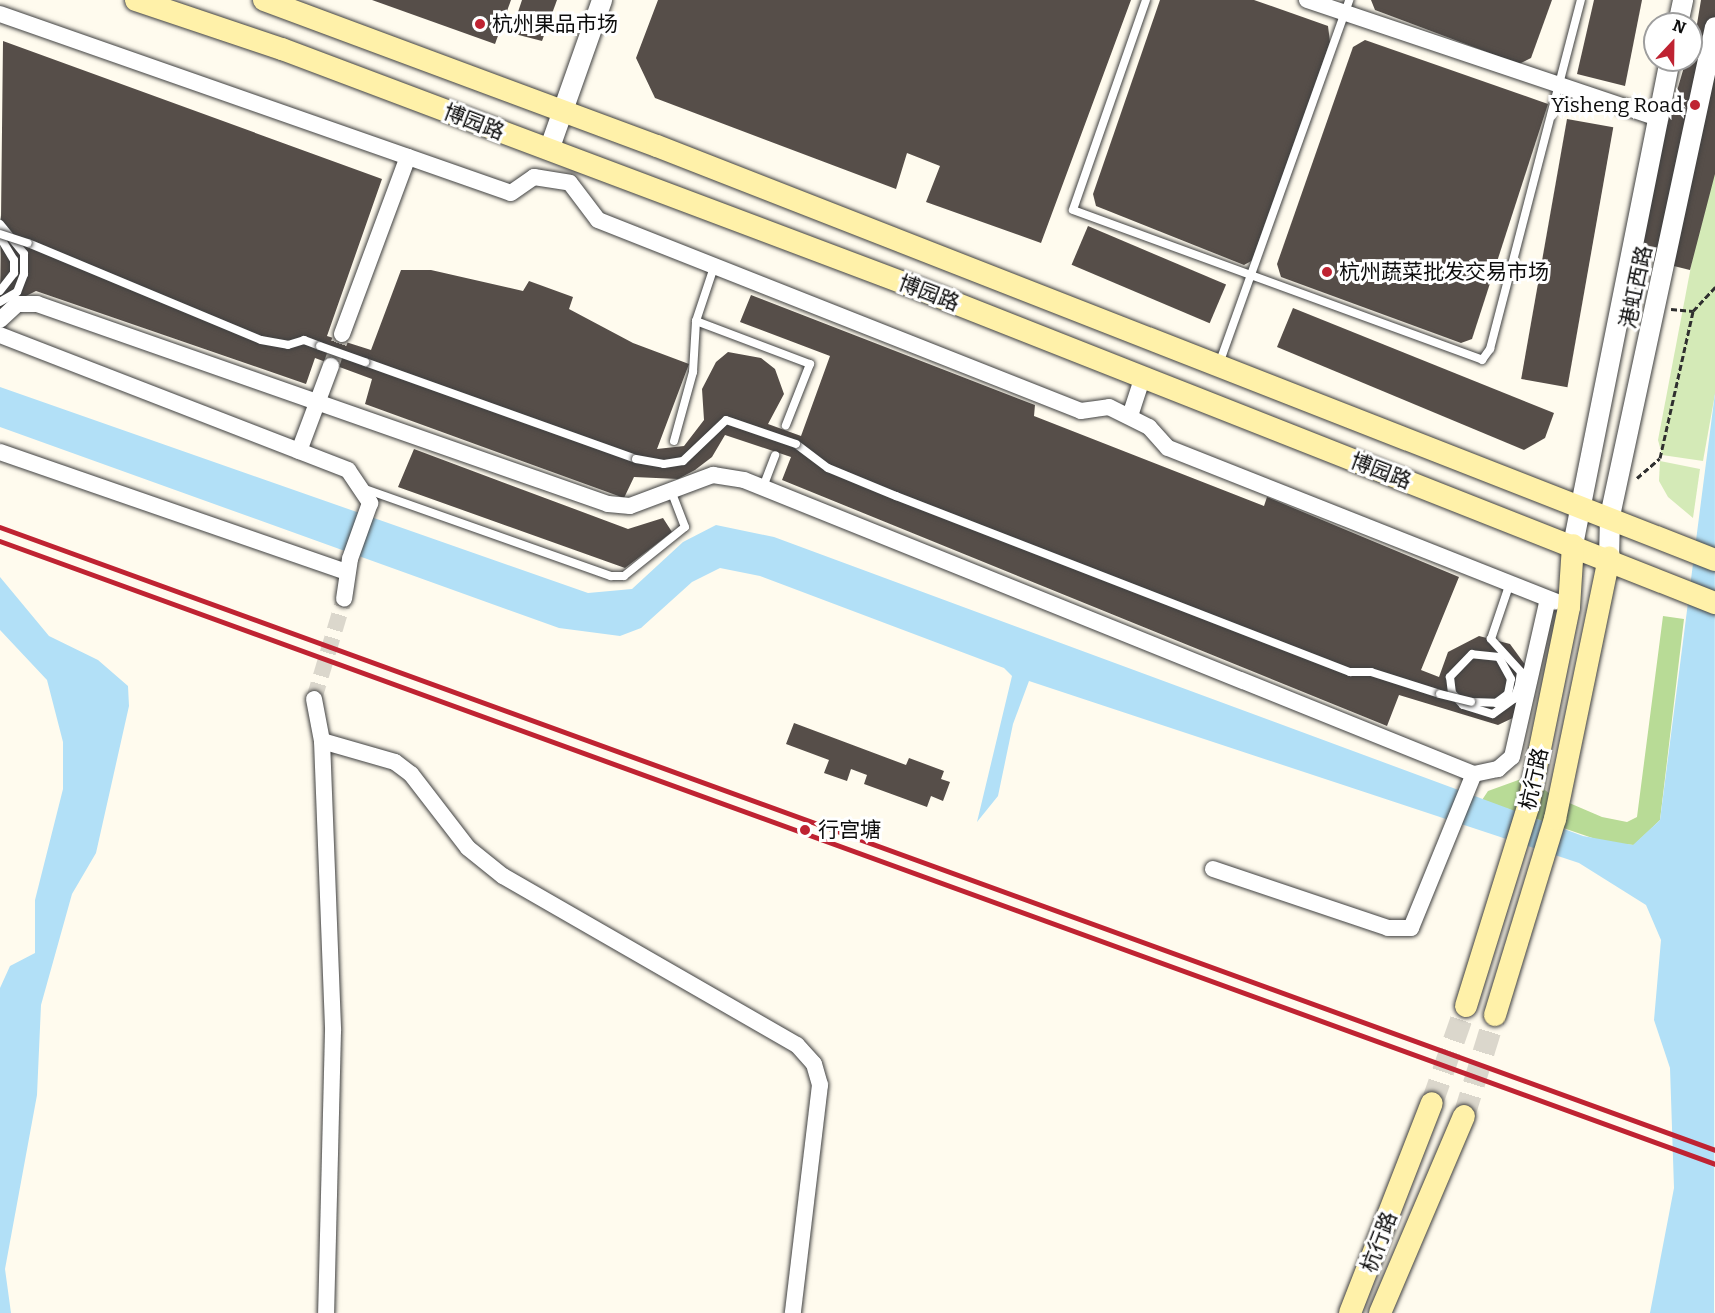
<!DOCTYPE html>
<meta charset="utf-8">
<style>
body{margin:0}
#map{position:relative;width:1715px;height:1313px;overflow:hidden;background:#fffbee;font-family:Bitter,"Noto Sans SC",serif}
div>[style]{position:absolute}
.green>*{inset:0;background:#d4eab7}
.forest>*{inset:0;background:#b8db96}
.water>*{inset:0;background:#b2e0f7}
.building>*{inset:0;background:#564e49;transform-origin:0 0}
.minor-tunnel>*{height:16px;margin-top:-8px;transform-origin:0;background:repeating-linear-gradient(90deg,#dbd7cc 0 16px,transparent 0 24px)}
.secondary-tunnel>*{height:22px;margin-top:-11px;transform-origin:0;background:repeating-linear-gradient(90deg,#dbd7cc 0 22px,transparent 0 33px)}
.path>*{height:3px;margin-top:-1.5px;transform-origin:0;background:repeating-linear-gradient(90deg,#2f2f2f 0 6px,transparent 0 9px)}
.roads{filter:drop-shadow(0 0 2px #404040) drop-shadow(0 0 2px #404040)}
.service>*{height:8px;margin:-4px;padding:0 4px;transform-origin:4px;border-radius:4px;background:#fff}
.minor>*{height:16px;margin:-8px;padding:0 8px;transform-origin:8px;border-radius:8px;background:#fff}
.tertiary>*{height:20px;margin:-10px;padding:0 10px;transform-origin:10px;border-radius:10px;background:#fff}
.secondary>*{height:22px;margin:-11px;padding:0 11px;transform-origin:11px;border-radius:11px;background:#fff1a9}
.rail>*{height:4.5px;margin:-2.25px;padding:0 2.25px;transform-origin:2.25px;border-radius:2.25px;background:#bf2332}
.bridges{filter:drop-shadow(0 0 2px #404040) drop-shadow(0 0 2px #404040)}
.service-bridge>*{height:8px;margin:-4px;padding:0 4px;transform-origin:4px;border-radius:4px;background:#fff}
.dots>*{width:16px;height:16px;translate:-50% -50%;box-sizing:border-box;border:3px solid #fff;border-radius:50%}
span{translate:-50% -50%;white-space:nowrap;text-align:center;line-height:1.15;-webkit-text-stroke:6px #fff;paint-order:stroke}
.poi-label{font-size:21px;color:#0d0d0d}
.left{translate:0 -50%;text-align:left}
.right{translate:-100% -50%;text-align:right}
.street-label{font-size:21px;color:#0d0d0d}
.north{position:absolute;left:1643px;top:12px;width:60px;height:60px;box-sizing:border-box;background:#fff;border:2px solid #9e9e9e;border-radius:50%;rotate:22deg;font-size:16px;font-weight:700;line-height:24px;text-align:center;color:#0d0d0d}
.north::after{content:'';display:block;margin:auto;width:21px;height:27px;background:#bf2332;clip-path:polygon(50% 0,100% 100%,50% 72%,0 100%)}
</style>
<div id="map">
<div class="green">
<div style="clip-path:polygon(1715px 140px,1715px 394px,1703px 461px,1662px 455px,1658px 440px)"></div>
<div style="clip-path:polygon(1660px 461px,1700px 469px,1693px 518px,1668px 497px,1659px 481px)"></div>
</div>
<div class="forest">
<div style="clip-path:polygon(1663px 616px,1684px 619px,1660px 820px,1634px 845px,1607px 843px,1482px 800px,1488px 791px,1527px 777px,1553px 796px,1602px 817px,1627px 822px,1637px 817px)"></div>
</div>
<div class="water">
<div style="clip-path:polygon(0 387px,588px 593px,632px 589px,683px 542px,716px 525px,774px 537px,1583px 836px,1633px 845px,1660px 820px,1715px 393px,1714px 1313px,1650px 1313px,1674px 1188px,1670px 1068px,1654px 1020px,1661px 940px,1646px 905px,1579px 863px,1029px 681px,1013px 724px,998px 796px,977px 822px,1012px 676px,1004px 668px,760px 576px,720px 568px,692px 582px,641px 628px,620px 636px,559px 628px,0 427px)"></div>
<div style="clip-path:polygon(0 577px,49px 636px,98px 660px,128px 686px,129px 706px,96px 853px,72px 894px,41px 1005px,37px 1095px,5px 1269px,11px 1313px,0 1313px,0 988px,10px 966px,35px 953px,35px 900px,63px 789px,63px 742px,47px 680px,0 630px)"></div>
</div>
<div class="building">
<div style="clip-path:polygon(372px 0,511px 0,495px 44px)"></div>
<div style="clip-path:polygon(522px 0,557px 0,542px 41px,511px 33px)"></div>
<div style="clip-path:polygon(658px 0,1131px 0,1041px 243px,926px 202px,940px 166px,907px 153px,896px 189px,655px 98px,636px 58px)"></div>
<div style="clip-path:polygon(1160px 0,1254px 0,1328px 26px,1330px 42px,1255px 259px,1244px 265px,1096px 206px,1093px 194px)"></div>
<div style="clip-path:polygon(1371px 0,1552px 0,1531px 58px,1519px 64px,1375px 10px)"></div>
<div style="clip-path:polygon(1594px 0,1642px 0,1625px 86px,1577px 74px)"></div>
<div style="clip-path:polygon(1701px 0,1715px 0,1715px 174px,1690px 270px,1629px 255px,1686px 60px,1691px 60px)"></div>
<div style="clip-path:polygon(1365px 40px,1548px 104px,1472px 339px,1461px 343px,1281px 277px,1277px 264px,1353px 47px)"></div>
<div style="clip-path:polygon(3px 41px,382px 179px,327px 336px,371px 350px,401px 270px,431px 270px,523px 291px,529px 281px,573px 297px,569px 309px,633px 343px,689px 364px,657px 449px,684px 446px,704px 420px,702px 389px,716px 362px,728px 352px,761px 358px,775px 369px,784px 394px,768px 424px,801px 436px,830px 356px,740px 322px,751px 295px,1035px 405px,1034px 416px,1264px 506px,1267px 497px,1459px 577px,1421px 670px,1439px 677px,1448px 652px,1479px 636px,1510px 644px,1529px 670px,1517px 716px,1498px 725px,1399px 695px,1387px 726px,782px 480px,791px 457px,725px 435px,712px 457px,695px 470px,678px 479px,634px 477px,624px 498px,365px 404px,372px 379px,315px 358px,306px 384px,36px 291px,0 309px)"></div>
<div style="left:1567px;top:119px;width:47px;height:264px;rotate:10deg"></div>
<div style="left:1088px;top:226px;width:150px;height:42px;rotate:23deg"></div>
<div style="clip-path:polygon(1293px 308px,1554px 413px,1545px 438px,1524px 450px,1277px 347px)"></div>
<div style="clip-path:polygon(414px 449px,628px 529px,663px 518px,672px 532px,625px 568px,398px 487px)"></div>
<div style="clip-path:polygon(794px 723px,906px 765px,909px 758px,944px 771px,941px 779px,950px 782px,943px 801px,931px 796px,927px 807px,864px 784px,867px 775px,851px 769px,847px 781px,824px 773px,829px 760px,786px 744px)"></div>
</div>
<div class="minor-tunnel">
<div style="left:331px;top:366px;width:34px;rotate:-71deg"></div>
<div style="left:314px;top:699px;width:104px;rotate:-73.3deg"></div>
</div>
<div class="secondary-tunnel">
<div style="left:1432px;top:1103px;width:103px;rotate:-70.7deg"></div>
<div style="left:1464px;top:1116px;width:106px;rotate:-72.9deg"></div>
</div>
<div class="path">
<div style="left:1671px;top:309px;width:22px;rotate:5deg"></div>
<div style="left:1637px;top:478px;width:30px;rotate:-41deg"></div>
<div style="left:1660px;top:458px;width:151px;rotate:-77.3deg"></div>
<div style="left:1693px;top:311px;width:33px;rotate:-47deg"></div>
</div>
<div class="roads">
<div class="service">
<div style="left:1146px;top:0;width:222px;rotate:109.2deg"></div>
<div style="left:1073px;top:210px;width:436px;rotate:20.1deg"></div>
<div style="left:1482px;top:360px;width:14px;rotate:-54deg"></div>
<div style="left:1490px;top:349px;width:361px;rotate:-75.4deg"></div>
<div style="left:0;top:224px;width:38px;rotate:51deg"></div>
<div style="left:24px;top:254px;width:20px;rotate:90deg"></div>
<div style="left:24px;top:274px;width:19px;rotate:111deg"></div>
<div style="left:17px;top:292px;width:20px;rotate:150deg"></div>
<div style="left:0;top:237px;width:27px;rotate:59deg"></div>
<div style="left:14px;top:260px;width:13px;rotate:90deg"></div>
<div style="left:14px;top:273px;width:23px;rotate:128deg"></div>
<div style="left:28px;top:243px;width:252px;rotate:22.6deg"></div>
<div style="left:261px;top:340px;width:27px;rotate:10deg"></div>
<div style="left:288px;top:345px;width:17px;rotate:-17deg"></div>
<div style="left:304px;top:340px;width:17px;rotate:21deg"></div>
<div style="left:696px;top:321px;width:122px;rotate:20.7deg"></div>
<div style="left:810px;top:364px;width:66px;rotate:111.5deg"></div>
<div style="left:365px;top:362px;width:288px;rotate:19.7deg"></div>
<div style="left:1219px;top:364px;width:387px;rotate:-70.3deg"></div>
<div style="left:674px;top:441px;width:72px;rotate:-74.6deg"></div>
<div style="left:693px;top:372px;width:51px;rotate:-86.6deg"></div>
<div style="left:696px;top:321px;width:57px;rotate:-71.6deg"></div>
<div style="left:796px;top:444px;width:40px;rotate:37deg"></div>
<div style="left:828px;top:468px;width:74px;rotate:22.4deg"></div>
<div style="left:896px;top:496px;width:487px;rotate:21.2deg"></div>
<div style="left:1350px;top:672px;width:21px"></div>
<div style="left:1371px;top:672px;width:72px;rotate:17.7deg"></div>
<div style="left:763px;top:487px;width:34px;rotate:-69deg"></div>
<div style="left:365px;top:489px;width:261px;rotate:19.5deg"></div>
<div style="left:611px;top:576px;width:13px"></div>
<div style="left:624px;top:576px;width:78px;rotate:-38.8deg"></div>
<div style="left:685px;top:527px;width:39px;rotate:-111deg"></div>
<div style="left:1471px;top:702px;width:25px;rotate:2deg"></div>
<div style="left:1496px;top:703px;width:15px;rotate:-37deg"></div>
<div style="left:1508px;top:694px;width:15px;rotate:-79deg"></div>
<div style="left:1511px;top:679px;width:25px;rotate:-119deg"></div>
<div style="left:1499px;top:657px;width:27px;rotate:-174deg"></div>
<div style="left:1472px;top:654px;width:32px;rotate:134deg"></div>
<div style="left:1450px;top:677px;width:16px;rotate:83deg"></div>
<div style="left:1452px;top:693px;width:16px;rotate:47deg"></div>
<div style="left:1463px;top:705px;width:31px;rotate:17deg"></div>
<div style="left:1493px;top:714px;width:26px;rotate:-36deg"></div>
<div style="left:1514px;top:699px;width:15px;rotate:-70deg"></div>
<div style="left:1519px;top:685px;width:13px;rotate:-81deg"></div>
<div style="left:1521px;top:672px;width:45px;rotate:-132.3deg"></div>
<div style="left:1491px;top:639px;width:59px;rotate:-71.3deg"></div>
</div>
<div class="minor">
<div style="left:1307px;top:0;width:370px;rotate:18.6deg"></div>
<div style="left:0;top:14px;width:541px;rotate:19.31deg"></div>
<div style="left:511px;top:193px;width:28px;rotate:-35deg"></div>
<div style="left:534px;top:177px;width:36px;rotate:9deg"></div>
<div style="left:570px;top:183px;width:46px;rotate:52.9deg"></div>
<div style="left:598px;top:220px;width:519px;rotate:21.58deg"></div>
<div style="left:1081px;top:411px;width:28px;rotate:-8deg"></div>
<div style="left:1109px;top:407px;width:45px;rotate:26.6deg"></div>
<div style="left:1149px;top:427px;width:28px;rotate:48deg"></div>
<div style="left:1168px;top:448px;width:417px;rotate:21.6deg"></div>
<div style="left:0;top:320px;width:23px;rotate:-43deg"></div>
<div style="left:17px;top:304px;width:20px"></div>
<div style="left:37px;top:304px;width:605px;rotate:19.3deg"></div>
<div style="left:608px;top:504px;width:22px;rotate:5deg"></div>
<div style="left:630px;top:506px;width:89px;rotate:-20.5deg"></div>
<div style="left:713px;top:475px;width:31px;rotate:9deg"></div>
<div style="left:744px;top:480px;width:787px;rotate:21.94deg"></div>
<div style="left:1474px;top:774px;width:25px;rotate:-12deg"></div>
<div style="left:1498px;top:769px;width:18px;rotate:-41deg"></div>
<div style="left:1512px;top:757px;width:162px;rotate:-77.2deg"></div>
<div style="left:342px;top:334px;width:189px;rotate:-69.6deg"></div>
<div style="left:0;top:335px;width:373px;rotate:21.2deg"></div>
<div style="left:348px;top:470px;width:40px;rotate:56deg"></div>
<div style="left:370px;top:503px;width:59px;rotate:109.7deg"></div>
<div style="left:350px;top:559px;width:40px;rotate:98.5deg"></div>
<div style="left:1130px;top:416px;width:39px;rotate:-72deg"></div>
<div style="left:299px;top:451px;width:91px;rotate:-69.4deg"></div>
<div style="left:0;top:452px;width:367px;rotate:19.1deg"></div>
<div style="left:314px;top:699px;width:43px;rotate:79.2deg"></div>
<div style="left:322px;top:741px;width:76px;rotate:16deg"></div>
<div style="left:395px;top:762px;width:20px;rotate:37deg"></div>
<div style="left:411px;top:774px;width:93px;rotate:52.4deg"></div>
<div style="left:468px;top:848px;width:45px;rotate:38.7deg"></div>
<div style="left:503px;top:876px;width:339px;rotate:29.9deg"></div>
<div style="left:797px;top:1045px;width:25px;rotate:48deg"></div>
<div style="left:814px;top:1064px;width:22px;rotate:74deg"></div>
<div style="left:820px;top:1085px;width:230px;rotate:96.8deg"></div>
<div style="left:322px;top:741px;width:290px;rotate:87.8deg"></div>
<div style="left:333px;top:1031px;width:282px;rotate:91.4deg"></div>
<div style="left:1213px;top:869px;width:185px;rotate:18.6deg"></div>
<div style="left:1388px;top:928px;width:23px"></div>
<div style="left:1411px;top:928px;width:166px;rotate:-67.8deg"></div>
</div>
<div class="tertiary">
<div style="left:1678px;top:24px;width:25px;rotate:-78deg"></div>
<div style="left:549px;top:150px;width:159px;rotate:-70.5deg"></div>
<div style="left:1573px;top:545px;width:495px;rotate:-78.7deg"></div>
<div style="left:1609px;top:558px;width:42px;rotate:-88.6deg"></div>
<div style="left:1610px;top:516px;width:500px;rotate:-77.88deg"></div>
</div>
<div class="secondary">
<div style="left:136px;top:0;width:154px;rotate:18.6deg"></div>
<div style="left:282px;top:49px;width:684px;rotate:20.63deg"></div>
<div style="left:922px;top:290px;width:853px;rotate:21.54deg"></div>
<div style="left:264px;top:0;width:419px;rotate:20.4deg"></div>
<div style="left:657px;top:146px;width:1136px;rotate:21.37deg"></div>
<div style="left:1466px;top:1006px;width:208px;rotate:-72.7deg"></div>
<div style="left:1528px;top:807px;width:204px;rotate:-78.4deg"></div>
<div style="left:1569px;top:607px;width:62px;rotate:-86.3deg"></div>
<div style="left:1495px;top:1015px;width:205px;rotate:-73deg"></div>
<div style="left:1555px;top:819px;width:267px;rotate:-78.3deg"></div>
<div style="left:1350px;top:1313px;width:225px;rotate:-68.7deg"></div>
<div style="left:1380px;top:1313px;width:214px;rotate:-66.9deg"></div>
</div>
</div>
<div class="rail">
<div style="left:0;top:527px;width:1825px;rotate:19.96deg"></div>
<div style="left:0;top:541px;width:1825px;rotate:19.96deg"></div>
</div>
<div class="bridges">
<div class="service-bridge">
<div style="left:0;top:234px;width:29px;rotate:18deg"></div>
<div style="left:320px;top:346px;width:48px;rotate:19.6deg"></div>
<div style="left:636px;top:459px;width:28px;rotate:10deg"></div>
<div style="left:664px;top:464px;width:19px;rotate:-9deg"></div>
<div style="left:683px;top:461px;width:59px;rotate:-43.6deg"></div>
<div style="left:726px;top:420px;width:74px;rotate:18.9deg"></div>
<div style="left:1440px;top:694px;width:32px;rotate:14deg"></div>
</div>
</div>
<div class="dots">
<div style="left:480px;top:24px;background:#bf2332"></div>
<div style="left:1695px;top:105px;background:#bf2332"></div>
<div style="left:1327px;top:272px;background:#bf2332"></div>
<div style="left:805px;top:830px;background:#bf2332"></div>
</div>
<div class="poi-label">
<span class="left" style="left:492px;top:24px">杭州果品市场</span>
<span class="right" style="left:1683px;top:105px">Yisheng Road</span>
<span class="left" style="left:1339px;top:272px">杭州蔬菜批发交易市场</span>
<span class="left" style="left:818px;top:830px">行宫塘</span>
</div>
<div class="street-label">
<span style="left:474px;top:122px;rotate:21deg">博园路</span>
<span style="left:1636px;top:287px;rotate:-78deg">港虹西路</span>
<span style="left:929px;top:293px;rotate:21deg">博园路</span>
<span style="left:1381px;top:471px;rotate:21deg">博园路</span>
<span style="left:1534px;top:779px;rotate:-77deg">杭行路</span>
<span style="left:1379px;top:1242px;rotate:-69deg">杭行路</span>
</div>
<div class="north">N</div>
</div>
